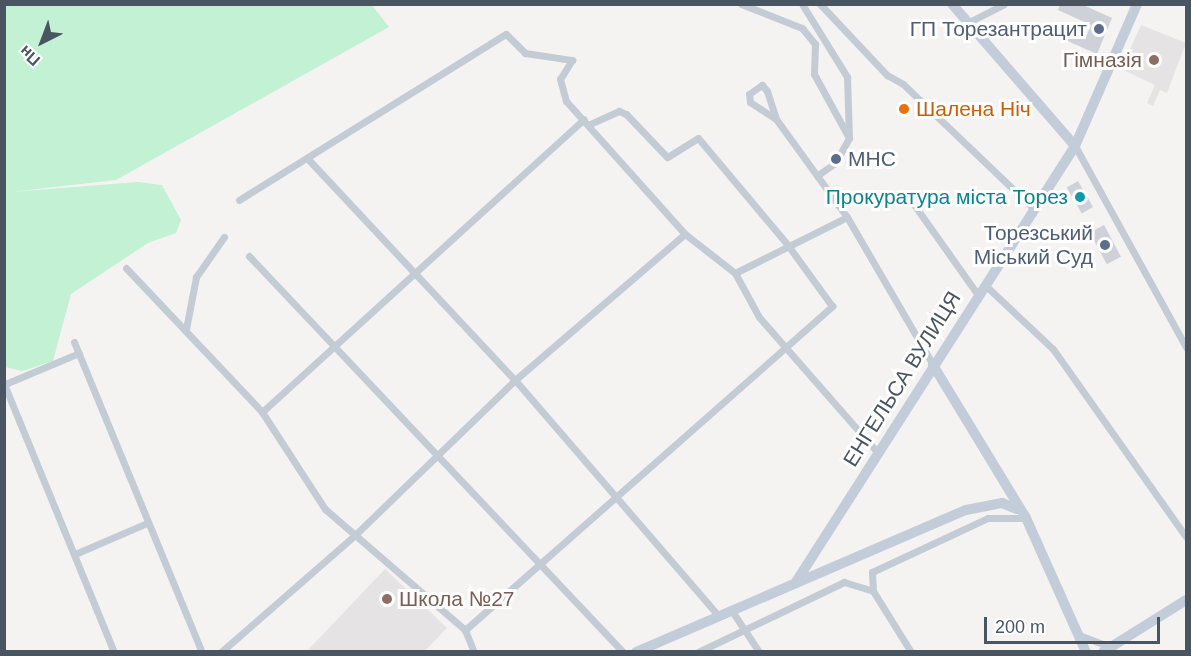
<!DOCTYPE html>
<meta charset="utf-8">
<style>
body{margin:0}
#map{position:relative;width:1191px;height:656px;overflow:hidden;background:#f5f2f2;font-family:Arial,sans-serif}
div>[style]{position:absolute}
.education>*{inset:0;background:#e6e3e4}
.green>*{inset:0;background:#c2f1d4}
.building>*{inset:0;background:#ced1d7;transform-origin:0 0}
.street>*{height:7px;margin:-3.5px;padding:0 3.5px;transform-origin:3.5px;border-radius:3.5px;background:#c3ccd4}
.secondary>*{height:10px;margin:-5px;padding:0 5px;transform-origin:5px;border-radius:5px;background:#c3cdd9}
.dots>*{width:16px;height:16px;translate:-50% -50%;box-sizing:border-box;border:3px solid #fff;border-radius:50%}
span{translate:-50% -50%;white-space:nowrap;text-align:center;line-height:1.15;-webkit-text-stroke:6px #fff;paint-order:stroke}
.service-label{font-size:21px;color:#4e5e75}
.right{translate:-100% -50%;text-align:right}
.left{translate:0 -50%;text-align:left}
.education-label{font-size:21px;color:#785e54}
.food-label{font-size:21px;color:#c56008}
.culture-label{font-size:21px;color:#0d838f}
.street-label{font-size:21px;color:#495561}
.frame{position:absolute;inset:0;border:6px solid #495561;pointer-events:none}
.north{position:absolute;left:12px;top:12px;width:60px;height:60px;-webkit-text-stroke:4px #fff;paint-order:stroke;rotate:222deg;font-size:16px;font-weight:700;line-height:24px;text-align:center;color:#495561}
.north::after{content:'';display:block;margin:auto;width:21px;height:27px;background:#495561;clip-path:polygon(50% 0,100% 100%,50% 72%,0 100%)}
.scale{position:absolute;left:984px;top:617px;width:176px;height:27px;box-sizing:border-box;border:3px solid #495561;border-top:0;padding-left:8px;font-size:18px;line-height:21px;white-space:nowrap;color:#495561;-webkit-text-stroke:4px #fff;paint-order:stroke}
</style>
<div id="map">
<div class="education">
<div style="clip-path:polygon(1141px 25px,1186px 43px,1167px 93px,1160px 90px,1153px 106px,1147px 103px,1155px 85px,1121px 69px)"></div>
<div style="clip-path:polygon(385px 569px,447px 628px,425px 651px,307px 651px)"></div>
</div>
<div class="green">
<div style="clip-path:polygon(5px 5px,372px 5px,389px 27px,116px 180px,11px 192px,138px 182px,162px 185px,181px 220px,176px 233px,148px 243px,71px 294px,53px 361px,22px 371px,5px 367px)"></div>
</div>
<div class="building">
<div style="clip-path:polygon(1060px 4px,1081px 4px,1112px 18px,1097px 54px,1047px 32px,1050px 23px,1085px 39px,1091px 25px,1058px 10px)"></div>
<div style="left:1078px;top:181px;width:30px;height:13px;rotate:60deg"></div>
<div style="left:1104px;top:225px;width:36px;height:16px;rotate:62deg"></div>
</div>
<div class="street">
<div style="left:741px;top:4px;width:66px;rotate:21.5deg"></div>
<div style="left:802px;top:28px;width:21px;rotate:51deg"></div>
<div style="left:815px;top:44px;width:30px;rotate:92deg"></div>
<div style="left:814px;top:74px;width:73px;rotate:61.3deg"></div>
<div style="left:849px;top:138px;width:29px;rotate:119deg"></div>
<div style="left:835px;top:163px;width:21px;rotate:145deg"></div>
<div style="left:802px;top:4px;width:86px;rotate:58.3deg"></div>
<div style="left:847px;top:77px;width:61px;rotate:88.1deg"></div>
<div style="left:820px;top:4px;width:98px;rotate:46.7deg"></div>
<div style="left:887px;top:75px;width:18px;rotate:29deg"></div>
<div style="left:903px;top:84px;width:181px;rotate:43.7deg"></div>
<div style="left:969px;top:22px;width:39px;rotate:-27deg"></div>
<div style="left:776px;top:119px;width:31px;rotate:-147deg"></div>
<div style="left:750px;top:102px;width:8px;rotate:-97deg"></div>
<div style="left:749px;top:94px;width:16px;rotate:-35deg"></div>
<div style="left:762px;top:85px;width:8px;rotate:50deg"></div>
<div style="left:767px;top:91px;width:29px;rotate:72deg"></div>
<div style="left:776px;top:119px;width:121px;rotate:54.1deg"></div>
<div style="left:847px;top:217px;width:171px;rotate:59.8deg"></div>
<div style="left:1075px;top:146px;width:230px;rotate:61.1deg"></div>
<div style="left:307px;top:158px;width:304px;rotate:46.9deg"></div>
<div style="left:515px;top:380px;width:312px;rotate:49.2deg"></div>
<div style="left:239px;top:200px;width:314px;rotate:-31.9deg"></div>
<div style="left:506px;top:34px;width:27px;rotate:45deg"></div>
<div style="left:525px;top:53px;width:48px;rotate:8.5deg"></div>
<div style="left:572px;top:60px;width:22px;rotate:122deg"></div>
<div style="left:560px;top:79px;width:23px;rotate:75deg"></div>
<div style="left:566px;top:101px;width:178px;rotate:48.2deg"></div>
<div style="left:685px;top:234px;width:63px;rotate:38deg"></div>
<div style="left:735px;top:273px;width:125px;rotate:-26.6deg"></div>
<div style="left:915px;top:206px;width:109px;rotate:54.7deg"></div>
<div style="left:249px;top:256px;width:545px;rotate:46.64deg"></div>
<div style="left:126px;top:268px;width:198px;rotate:46.6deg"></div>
<div style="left:262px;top:412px;width:116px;rotate:57deg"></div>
<div style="left:325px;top:509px;width:185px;rotate:40.8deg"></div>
<div style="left:465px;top:630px;width:24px;rotate:68deg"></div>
<div style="left:735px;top:273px;width:50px;rotate:61.4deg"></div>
<div style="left:759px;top:317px;width:182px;rotate:48.8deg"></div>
<div style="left:985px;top:285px;width:93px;rotate:43.3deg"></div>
<div style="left:1053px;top:349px;width:230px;rotate:54.7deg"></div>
<div style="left:186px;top:329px;width:53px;rotate:-79.1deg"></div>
<div style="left:196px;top:277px;width:49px;rotate:-55deg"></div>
<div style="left:74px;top:342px;width:335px;rotate:67.6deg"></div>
<div style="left:4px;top:384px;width:290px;rotate:67.7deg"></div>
<div style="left:5px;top:384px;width:80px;rotate:-22.7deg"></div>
<div style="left:262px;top:412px;width:435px;rotate:-42.3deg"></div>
<div style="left:75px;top:554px;width:78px;rotate:-23.3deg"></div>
<div style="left:732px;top:611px;width:49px;rotate:56.6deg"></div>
<div style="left:465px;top:630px;width:490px;rotate:-41.4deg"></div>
<div style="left:832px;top:306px;width:77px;rotate:-126deg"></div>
<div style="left:787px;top:244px;width:138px;rotate:-130deg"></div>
<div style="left:698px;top:138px;width:36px;rotate:148deg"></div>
<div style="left:667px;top:157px;width:59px;rotate:-133.6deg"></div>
<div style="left:626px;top:114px;width:8px;rotate:-157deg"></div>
<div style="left:619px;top:111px;width:34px;rotate:156deg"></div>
<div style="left:1079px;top:635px;width:33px;rotate:21deg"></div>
<div style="left:221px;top:652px;width:178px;rotate:-41.1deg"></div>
<div style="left:355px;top:535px;width:223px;rotate:-44.1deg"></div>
<div style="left:515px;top:380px;width:224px;rotate:-40.7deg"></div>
<div style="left:698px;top:652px;width:162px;rotate:-25.6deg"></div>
<div style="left:844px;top:582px;width:30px;rotate:17deg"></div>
<div style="left:911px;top:652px;width:72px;rotate:-121.9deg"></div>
<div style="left:873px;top:591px;width:19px;rotate:-93deg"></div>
<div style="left:872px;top:572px;width:128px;rotate:-25deg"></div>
<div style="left:988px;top:518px;width:38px"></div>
</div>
<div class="secondary">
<div style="left:952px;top:4px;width:188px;rotate:49.1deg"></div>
<div style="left:933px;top:365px;width:179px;rotate:58.7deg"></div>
<div style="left:1026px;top:518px;width:147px;rotate:65.9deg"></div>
<div style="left:796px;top:582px;width:518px;rotate:-57.38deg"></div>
<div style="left:1075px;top:146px;width:155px;rotate:-66.4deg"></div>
<div style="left:636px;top:652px;width:359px;rotate:-23.3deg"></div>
<div style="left:966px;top:510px;width:37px;rotate:-11deg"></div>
<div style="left:1002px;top:503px;width:16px;rotate:22deg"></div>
<div style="left:1103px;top:652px;width:98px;rotate:-32.1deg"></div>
</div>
<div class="dots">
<div style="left:1099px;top:29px;background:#5c6f8a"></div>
<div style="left:1154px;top:60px;background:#8d6e63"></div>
<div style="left:904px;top:109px;background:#e8710a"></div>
<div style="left:836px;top:159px;background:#5c6f8a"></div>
<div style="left:1080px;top:197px;background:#0f9aa8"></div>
<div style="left:1105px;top:245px;background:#5c6f8a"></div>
<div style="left:387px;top:599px;background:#8d6e63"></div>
</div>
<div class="service-label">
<span class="right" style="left:1087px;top:29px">ГП Торезантрацит</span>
<span class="left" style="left:848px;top:159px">МНС</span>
<span class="right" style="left:1093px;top:245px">Торезський<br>Міський Суд</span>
</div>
<div class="education-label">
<span class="right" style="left:1142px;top:60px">Гімназія</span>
<span class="left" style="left:399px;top:599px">Школа №27</span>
</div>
<div class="food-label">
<span class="left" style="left:916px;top:109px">Шалена Нiч</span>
</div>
<div class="culture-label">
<span class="right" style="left:1068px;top:197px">Прокуратура міста Торез</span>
</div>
<div class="street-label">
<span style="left:902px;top:379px;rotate:-58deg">ЕНГЕЛЬСА ВУЛИЦЯ</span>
</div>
<div class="frame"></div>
<div class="north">Пн</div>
<div class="scale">200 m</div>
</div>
